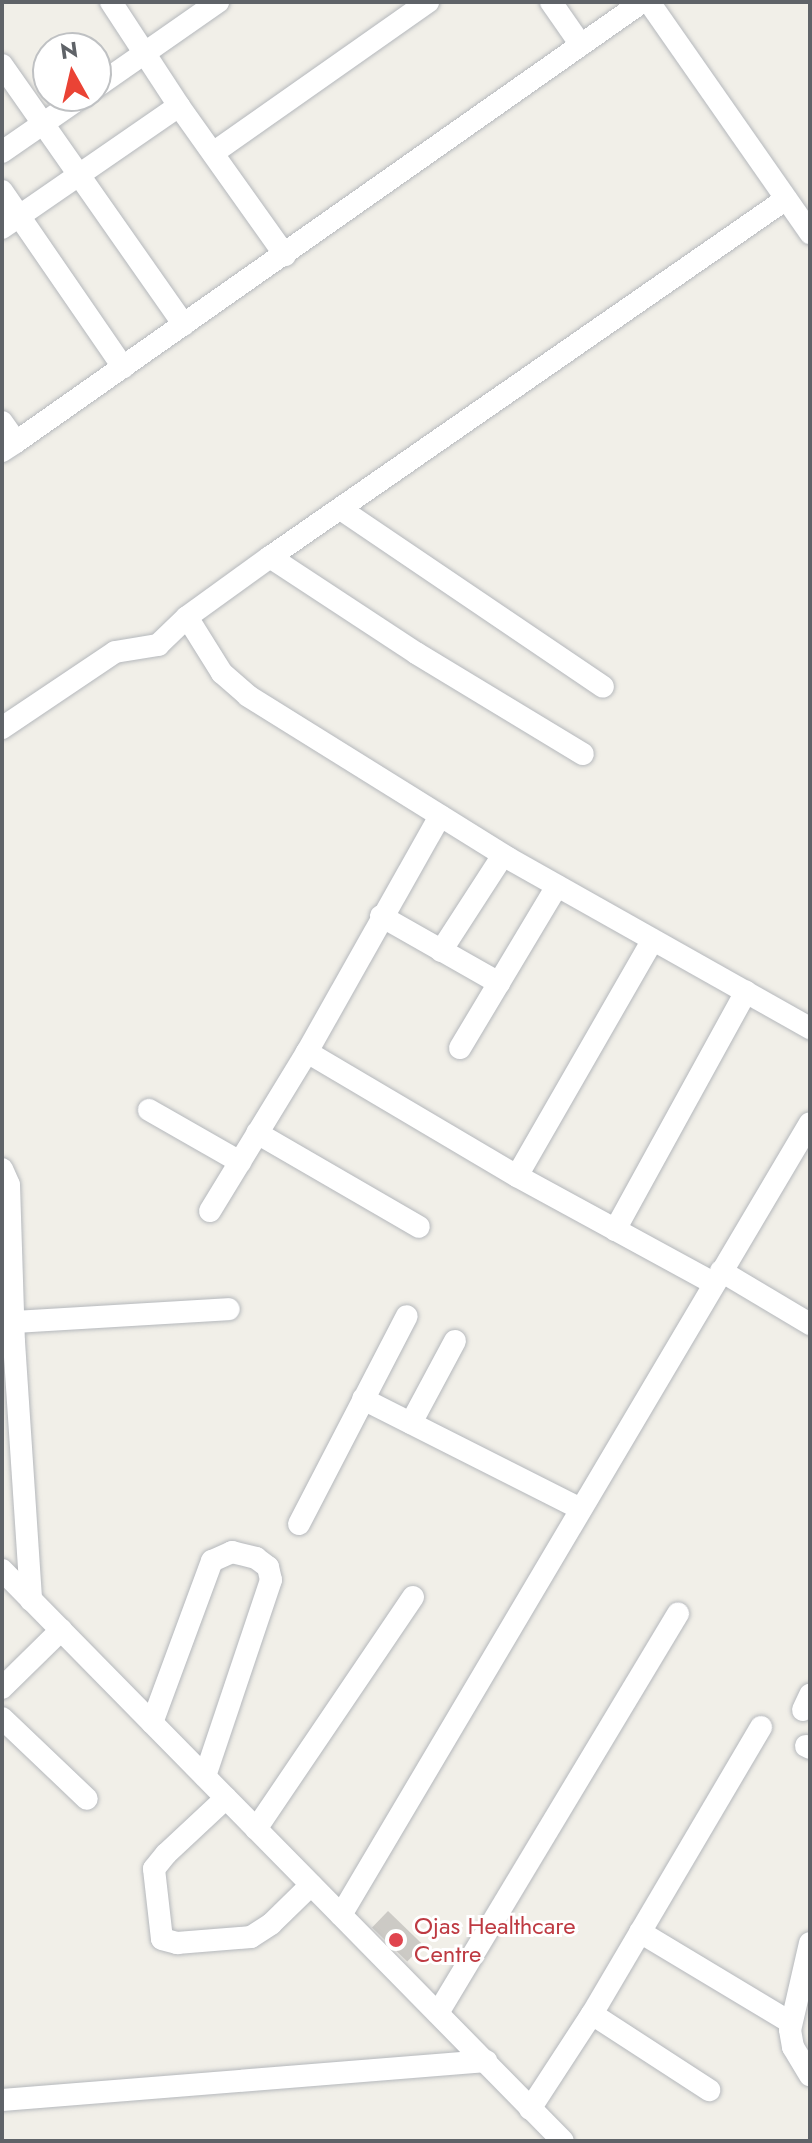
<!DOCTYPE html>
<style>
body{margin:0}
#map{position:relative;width:812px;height:2143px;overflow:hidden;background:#f1efe8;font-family:Jost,sans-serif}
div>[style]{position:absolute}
.building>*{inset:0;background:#cccac5;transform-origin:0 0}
.roads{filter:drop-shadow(0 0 2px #b5b8bc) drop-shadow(0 0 2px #b5b8bc)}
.street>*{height:22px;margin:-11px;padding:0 11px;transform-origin:11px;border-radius:11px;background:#fff}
.dots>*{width:22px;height:22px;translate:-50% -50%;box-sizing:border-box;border:4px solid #fff;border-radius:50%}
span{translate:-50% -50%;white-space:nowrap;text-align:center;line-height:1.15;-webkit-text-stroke:6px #fff;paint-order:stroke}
.health-label{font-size:24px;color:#be3a42}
.left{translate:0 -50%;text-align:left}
.frame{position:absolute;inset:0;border:4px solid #5f6368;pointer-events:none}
.north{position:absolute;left:32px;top:32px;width:80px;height:80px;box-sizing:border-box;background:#fff;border:2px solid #bfc1c3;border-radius:50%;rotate:352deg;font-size:22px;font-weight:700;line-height:32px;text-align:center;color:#5f6368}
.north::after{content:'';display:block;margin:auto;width:28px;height:36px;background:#ea4335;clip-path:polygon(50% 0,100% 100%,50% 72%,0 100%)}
</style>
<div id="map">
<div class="building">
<div style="left:388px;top:1911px;width:49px;height:23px;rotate:44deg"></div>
</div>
<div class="roads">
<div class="street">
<div style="left:111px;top:2px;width:124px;rotate:56.8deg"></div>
<div style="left:179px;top:106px;width:183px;rotate:54.6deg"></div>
<div style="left:551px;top:2px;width:52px;rotate:55.1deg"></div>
<div style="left:649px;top:2px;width:282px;rotate:55.1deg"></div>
<div style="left:2px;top:65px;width:317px;rotate:55deg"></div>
<div style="left:96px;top:87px;width:149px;rotate:-34.9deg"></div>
<div style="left:2px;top:152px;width:98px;rotate:-34.7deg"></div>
<div style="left:213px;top:153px;width:263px;rotate:-35.1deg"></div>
<div style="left:2px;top:191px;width:214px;rotate:55.5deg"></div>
<div style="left:2px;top:228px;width:215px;rotate:-34.6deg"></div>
<div style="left:2px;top:422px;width:24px;rotate:55deg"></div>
<div style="left:16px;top:442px;width:17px;rotate:147deg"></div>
<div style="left:16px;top:442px;width:765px;rotate:-35.1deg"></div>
<div style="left:342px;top:510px;width:315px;rotate:34.1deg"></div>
<div style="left:270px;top:557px;width:175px;rotate:33.3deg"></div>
<div style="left:416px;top:653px;width:195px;rotate:31.2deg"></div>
<div style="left:187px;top:617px;width:66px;rotate:58deg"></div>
<div style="left:222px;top:673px;width:35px;rotate:41deg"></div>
<div style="left:248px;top:696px;width:306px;rotate:31.9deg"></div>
<div style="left:508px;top:858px;width:347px;rotate:29.4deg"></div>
<div style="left:2px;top:728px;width:136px;rotate:-33.9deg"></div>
<div style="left:115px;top:652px;width:44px;rotate:-9.2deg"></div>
<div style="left:158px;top:645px;width:40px;rotate:-44deg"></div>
<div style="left:187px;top:617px;width:102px;rotate:-35.9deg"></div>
<div style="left:270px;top:557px;width:628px;rotate:-34.75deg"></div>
<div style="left:381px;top:916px;width:136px;rotate:29.6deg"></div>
<div style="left:441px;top:951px;width:114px;rotate:-57.1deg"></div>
<div style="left:460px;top:1048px;width:189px;rotate:-59.1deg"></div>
<div style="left:307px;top:1052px;width:244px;rotate:30.6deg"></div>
<div style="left:517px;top:1176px;width:223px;rotate:28.6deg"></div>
<div style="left:149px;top:1110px;width:105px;rotate:29.7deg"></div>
<div style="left:257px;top:1133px;width:187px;rotate:30.1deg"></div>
<div style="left:2px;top:1169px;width:17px;rotate:66deg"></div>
<div style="left:9px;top:1185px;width:157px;rotate:88.2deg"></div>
<div style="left:14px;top:1342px;width:259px;rotate:86.2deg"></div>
<div style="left:517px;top:1176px;width:271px;rotate:-60.1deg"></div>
<div style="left:210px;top:1211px;width:186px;rotate:-58.6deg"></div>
<div style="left:307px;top:1052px;width:271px;rotate:-60.6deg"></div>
<div style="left:615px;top:1230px;width:272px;rotate:-61.2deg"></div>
<div style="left:721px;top:1271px;width:104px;rotate:30.8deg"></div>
<div style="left:13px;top:1322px;width:216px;rotate:-3.4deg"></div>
<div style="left:363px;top:1399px;width:244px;rotate:26.8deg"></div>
<div style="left:411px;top:1423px;width:93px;rotate:-61.8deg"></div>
<div style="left:299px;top:1524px;width:234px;rotate:-62.6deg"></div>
<div style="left:2px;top:1570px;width:800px;rotate:45.51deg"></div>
<div style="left:2px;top:1688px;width:83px;rotate:-44.5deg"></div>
<div style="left:803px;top:1710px;width:17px;rotate:-65deg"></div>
<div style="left:2px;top:1718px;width:117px;rotate:43.6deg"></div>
<div style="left:152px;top:1723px;width:173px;rotate:-69.7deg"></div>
<div style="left:212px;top:1561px;width:22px;rotate:-24deg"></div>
<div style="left:232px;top:1552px;width:25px;rotate:14deg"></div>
<div style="left:256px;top:1558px;width:15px;rotate:37deg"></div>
<div style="left:268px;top:1567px;width:13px;rotate:77deg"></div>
<div style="left:271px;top:1580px;width:207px;rotate:108.6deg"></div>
<div style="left:806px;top:1746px;width:4px;rotate:27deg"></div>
<div style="left:226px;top:1798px;width:82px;rotate:137deg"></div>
<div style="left:166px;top:1854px;width:19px;rotate:129deg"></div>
<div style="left:154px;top:1869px;width:70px;rotate:83.5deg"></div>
<div style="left:162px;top:1939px;width:16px;rotate:15deg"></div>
<div style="left:177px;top:1943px;width:74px;rotate:-4.6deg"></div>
<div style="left:251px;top:1937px;width:24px;rotate:-33deg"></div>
<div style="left:271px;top:1924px;width:56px;rotate:-44.3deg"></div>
<div style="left:256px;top:1829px;width:280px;rotate:-55.9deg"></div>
<div style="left:341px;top:1915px;width:920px;rotate:-59.37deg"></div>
<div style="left:640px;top:1932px;width:175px;rotate:31deg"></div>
<div style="left:810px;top:1943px;width:89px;rotate:102.9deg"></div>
<div style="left:790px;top:2030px;width:17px;rotate:80deg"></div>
<div style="left:793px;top:2047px;width:33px;rotate:59deg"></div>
<div style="left:438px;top:2013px;width:466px;rotate:-59deg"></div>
<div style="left:592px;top:2014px;width:140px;rotate:33deg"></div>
<div style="left:2px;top:2100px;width:486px;rotate:-4.6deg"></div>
<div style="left:530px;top:2109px;width:113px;rotate:-56.9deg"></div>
<div style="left:592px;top:2014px;width:333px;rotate:-59.5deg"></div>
</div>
</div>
<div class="dots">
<div style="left:396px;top:1940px;background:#e0444e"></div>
</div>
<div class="health-label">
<span class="left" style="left:414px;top:1940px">Ojas Healthcare<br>Centre</span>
</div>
<div class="frame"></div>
<div class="north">N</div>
</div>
